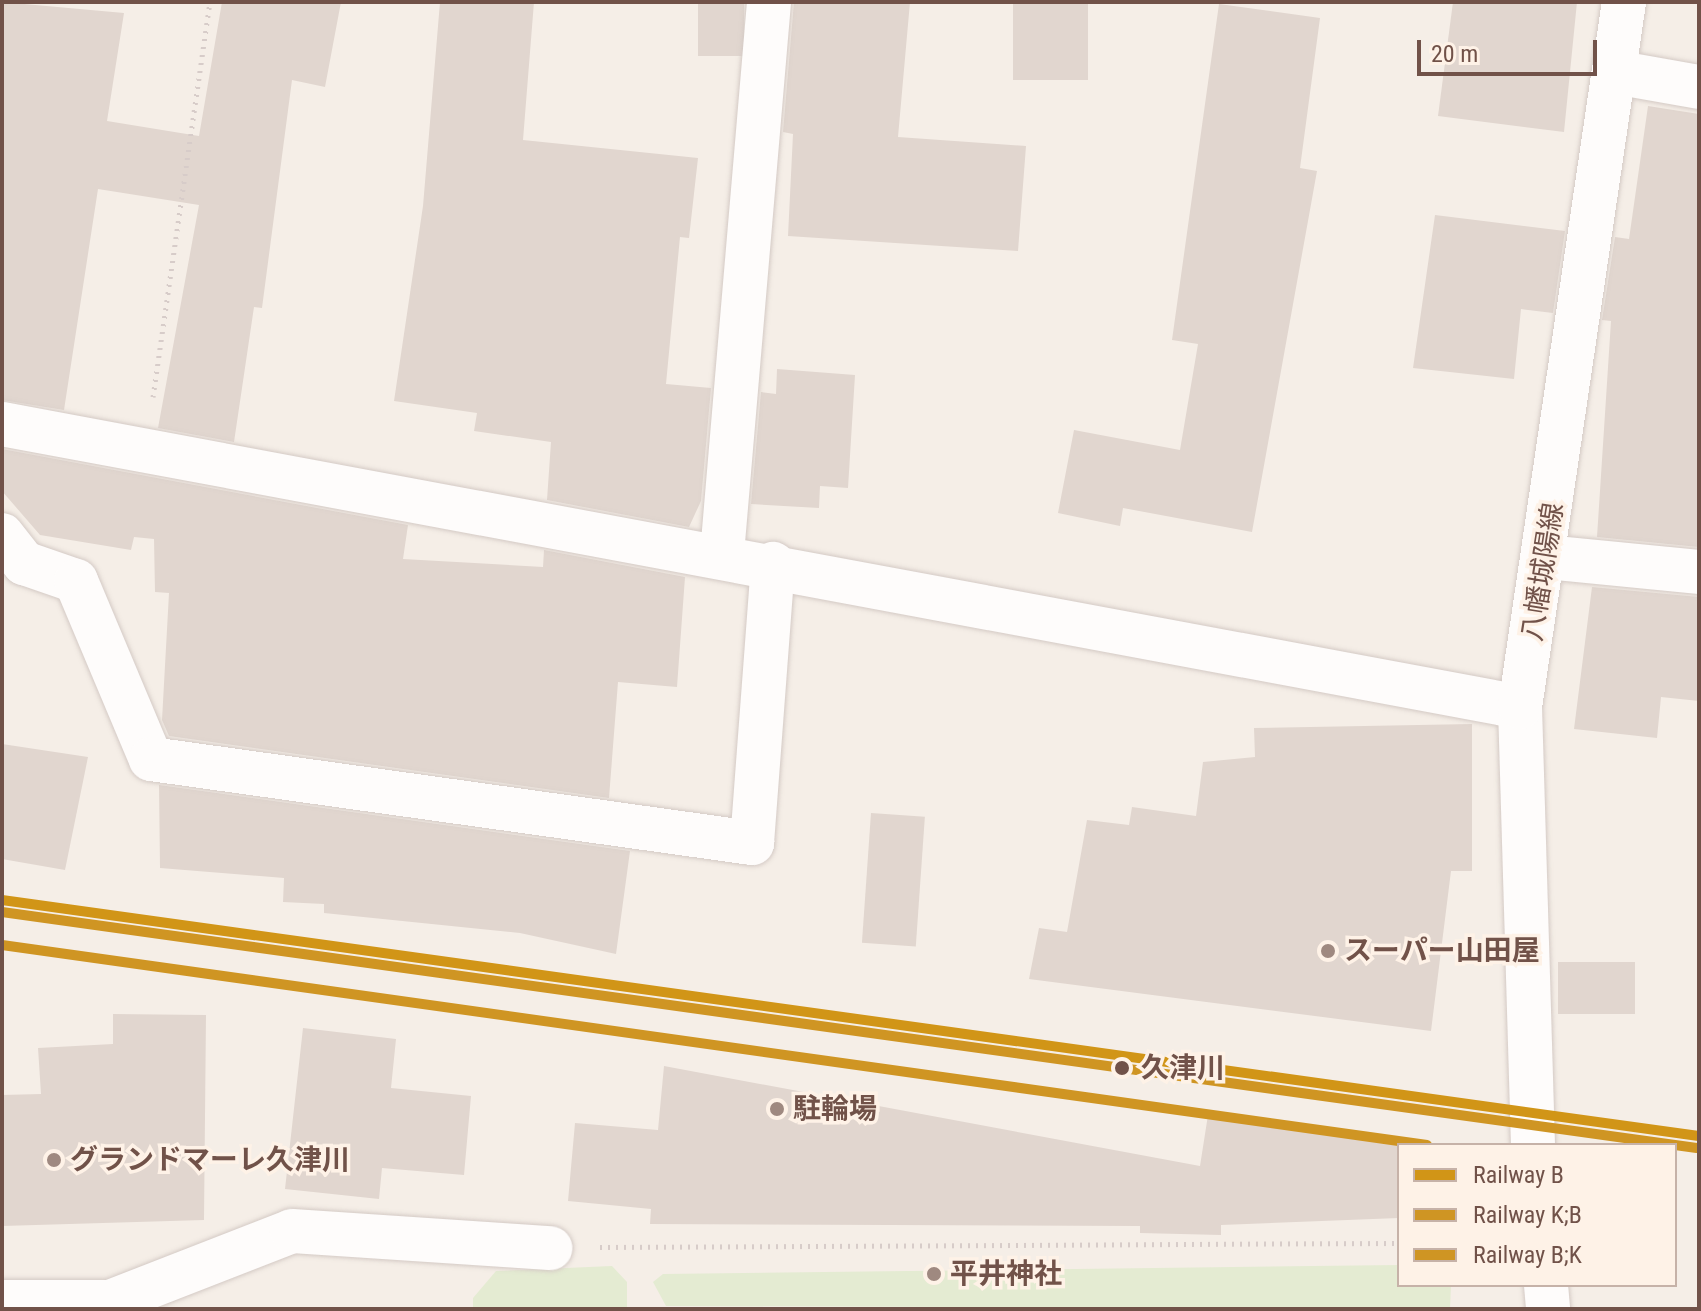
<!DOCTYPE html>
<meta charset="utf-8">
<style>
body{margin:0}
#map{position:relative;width:1701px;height:1311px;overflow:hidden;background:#f5eee7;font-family:"Roboto Condensed","Noto Sans JP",sans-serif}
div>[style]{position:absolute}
.green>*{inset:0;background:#e4ebd2}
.building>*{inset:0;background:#e1d6cf;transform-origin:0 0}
.path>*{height:5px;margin-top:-2.5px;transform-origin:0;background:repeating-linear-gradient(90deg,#d7ccc9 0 2px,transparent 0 8px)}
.roads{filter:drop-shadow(0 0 2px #d4cac5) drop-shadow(0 0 2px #d4cac5)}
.minor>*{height:44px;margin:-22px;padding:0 22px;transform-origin:22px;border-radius:22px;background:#fefcfb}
.secondary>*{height:44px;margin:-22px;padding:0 22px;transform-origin:22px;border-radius:22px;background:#fefcfb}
.rail-1>*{height:10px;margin:-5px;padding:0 5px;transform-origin:5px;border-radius:5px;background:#d19517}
.rail-2>*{height:10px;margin:-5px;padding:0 5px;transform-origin:5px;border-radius:5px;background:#cf9523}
.rail-3>*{height:10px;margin:-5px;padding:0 5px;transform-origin:5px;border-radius:5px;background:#cf9523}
.dots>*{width:22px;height:22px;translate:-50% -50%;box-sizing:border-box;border:4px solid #fef2e7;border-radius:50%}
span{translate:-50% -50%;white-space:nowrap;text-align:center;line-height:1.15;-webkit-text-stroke:7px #fef2e7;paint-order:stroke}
.street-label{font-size:28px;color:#715249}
.poi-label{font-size:28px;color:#715249;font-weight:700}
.left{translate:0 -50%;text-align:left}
.stop-label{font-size:28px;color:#715249;font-weight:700}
.frame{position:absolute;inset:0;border:4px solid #715249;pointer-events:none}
.legend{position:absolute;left:1397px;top:1143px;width:280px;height:144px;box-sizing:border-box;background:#fef2e7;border:2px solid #c6b2a8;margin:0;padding:10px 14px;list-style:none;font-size:24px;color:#715249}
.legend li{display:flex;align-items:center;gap:16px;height:40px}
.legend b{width:40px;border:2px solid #c6b2a8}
.scale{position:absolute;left:1417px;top:40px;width:180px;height:36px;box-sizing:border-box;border:4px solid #715249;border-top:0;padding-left:10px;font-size:24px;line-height:28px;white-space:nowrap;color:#715249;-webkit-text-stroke:6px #fef2e7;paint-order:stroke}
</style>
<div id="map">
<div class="green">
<div style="clip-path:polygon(1399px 1265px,1399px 1285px,1451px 1285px,1450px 1309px,666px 1306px,653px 1282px,663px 1274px)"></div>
<div style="clip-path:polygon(612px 1266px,627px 1282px,627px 1309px,473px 1309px,473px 1298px,496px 1271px)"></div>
</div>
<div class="building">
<div style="clip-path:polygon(2px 2px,124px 13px,107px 121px,199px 136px,222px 2px,341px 2px,325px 87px,292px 80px,262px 308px,254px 307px,234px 442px,158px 428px,199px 205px,98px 189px,64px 410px,2px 400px)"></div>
<div style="clip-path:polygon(440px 2px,534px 2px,523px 140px,698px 158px,689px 238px,680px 237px,666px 384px,711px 388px,701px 501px,689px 527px,547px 500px,551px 442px,474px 431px,477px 413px,394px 401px,423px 206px)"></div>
<div style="left:698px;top:2px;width:46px;height:54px"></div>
<div style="clip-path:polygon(794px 2px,910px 2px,898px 137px,1026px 146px,1018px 251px,788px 236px,793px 134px,783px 132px)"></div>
<div style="left:1013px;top:2px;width:75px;height:78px"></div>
<div style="clip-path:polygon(1453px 2px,1577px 2px,1564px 132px,1438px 116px)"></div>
<div style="clip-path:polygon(1219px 4px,1320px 18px,1300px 168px,1317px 171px,1252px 532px,1123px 508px,1120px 526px,1058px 513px,1074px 430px,1180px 450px,1198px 344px,1172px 340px)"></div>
<div style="clip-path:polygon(1648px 106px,1699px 114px,1699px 547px,1597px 537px,1611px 321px,1602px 320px,1615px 237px,1629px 239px)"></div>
<div style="clip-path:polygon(1435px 215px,1565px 231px,1553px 313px,1521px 309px,1514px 379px,1413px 368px)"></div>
<div style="clip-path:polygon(777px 369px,855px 375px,848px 488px,820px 486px,819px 508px,751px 504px,761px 392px,776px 394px)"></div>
<div style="clip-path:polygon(2px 449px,408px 525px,403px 559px,543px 567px,544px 550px,685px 577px,677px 687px,618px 682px,609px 798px,169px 736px,162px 720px,169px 593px,155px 592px,154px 539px,134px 537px,131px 550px,40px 535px,2px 491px)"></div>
<div style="clip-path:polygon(1592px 587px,1699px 597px,1699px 701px,1661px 697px,1657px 738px,1574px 729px)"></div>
<div style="clip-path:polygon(1472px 724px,1472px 871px,1451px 871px,1431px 1031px,1029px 979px,1039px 928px,1067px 932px,1087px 820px,1129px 825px,1132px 807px,1196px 816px,1203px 762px,1255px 757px,1254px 728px)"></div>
<div style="clip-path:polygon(2px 744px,88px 757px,65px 870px,2px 859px)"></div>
<div style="clip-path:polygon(159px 785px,630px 851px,616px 954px,520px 933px,324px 913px,324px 904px,283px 902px,284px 878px,160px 868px)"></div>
<div style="left:871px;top:813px;width:54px;height:130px;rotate:4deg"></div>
<div style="left:1558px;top:962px;width:77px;height:52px"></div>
<div style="clip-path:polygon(113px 1014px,206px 1015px,204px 1220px,2px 1226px,2px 1095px,41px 1094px,38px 1048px,113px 1044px)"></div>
<div style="clip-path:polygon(303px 1028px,396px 1039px,391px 1088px,471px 1096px,464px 1175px,382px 1168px,379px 1199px,285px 1189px)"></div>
<div style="clip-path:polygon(664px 1066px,1200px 1166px,1208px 1115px,1399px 1145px,1399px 1218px,1221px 1225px,1221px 1235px,1140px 1233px,1140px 1226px,650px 1224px,651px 1209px,568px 1201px,575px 1123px,658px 1130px)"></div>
</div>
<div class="path">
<div style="left:153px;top:397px;width:399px;rotate:-81.8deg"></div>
<div style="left:600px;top:1247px;width:799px;rotate:-0.29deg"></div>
</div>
<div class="roads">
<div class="minor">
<div style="left:1614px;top:72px;width:86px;rotate:10deg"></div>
<div style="left:2px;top:424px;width:1544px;rotate:10.56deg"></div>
<div style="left:2px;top:535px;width:36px;rotate:52deg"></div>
<div style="left:24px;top:563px;width:55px;rotate:19.1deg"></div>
<div style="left:76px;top:581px;width:193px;rotate:67.2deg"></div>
<div style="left:151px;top:759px;width:607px;rotate:7.96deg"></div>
<div style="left:752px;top:843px;width:280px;rotate:-85.7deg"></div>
<div style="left:722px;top:554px;width:554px;rotate:-85.13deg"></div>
<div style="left:1546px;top:557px;width:154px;rotate:5.6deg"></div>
<div style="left:2px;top:1302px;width:108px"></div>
<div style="left:110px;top:1302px;width:195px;rotate:-21.3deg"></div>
<div style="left:292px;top:1231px;width:259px;rotate:3.8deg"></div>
</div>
<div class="secondary">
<div style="left:1533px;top:1145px;width:438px;rotate:-91.7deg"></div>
<div style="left:1520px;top:707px;width:713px;rotate:-81.61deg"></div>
<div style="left:1546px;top:1285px;width:24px;rotate:85deg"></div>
</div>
</div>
<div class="rail-1">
<div style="left:2px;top:900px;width:1713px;rotate:7.92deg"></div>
</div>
<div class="rail-2">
<div style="left:2px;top:912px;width:1711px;rotate:7.93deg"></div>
</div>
<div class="rail-3">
<div style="left:2px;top:945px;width:1439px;rotate:7.99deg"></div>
</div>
<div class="dots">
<div style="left:1328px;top:951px;background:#9f8980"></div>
<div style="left:1122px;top:1068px;background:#715249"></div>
<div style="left:777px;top:1109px;background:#9f8980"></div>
<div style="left:54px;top:1160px;background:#9f8980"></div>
<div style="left:934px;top:1274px;background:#9f8980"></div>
</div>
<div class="street-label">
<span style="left:1543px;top:572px;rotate:-81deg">八幡城陽線</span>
</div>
<div class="poi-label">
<span class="left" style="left:1344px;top:951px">スーパー山田屋</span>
<span class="left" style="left:793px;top:1109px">駐輪場</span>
<span class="left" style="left:70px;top:1160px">グランドマーレ久津川</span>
<span class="left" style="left:950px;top:1274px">平井神社</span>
</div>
<div class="stop-label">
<span class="left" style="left:1141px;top:1068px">久津川</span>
</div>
<div class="frame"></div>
<ul class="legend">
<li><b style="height:10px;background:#d19517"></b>Railway B</li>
<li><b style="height:10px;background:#cf9523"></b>Railway K;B</li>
<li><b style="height:10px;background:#cf9523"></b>Railway B;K</li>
</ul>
<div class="scale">20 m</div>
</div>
